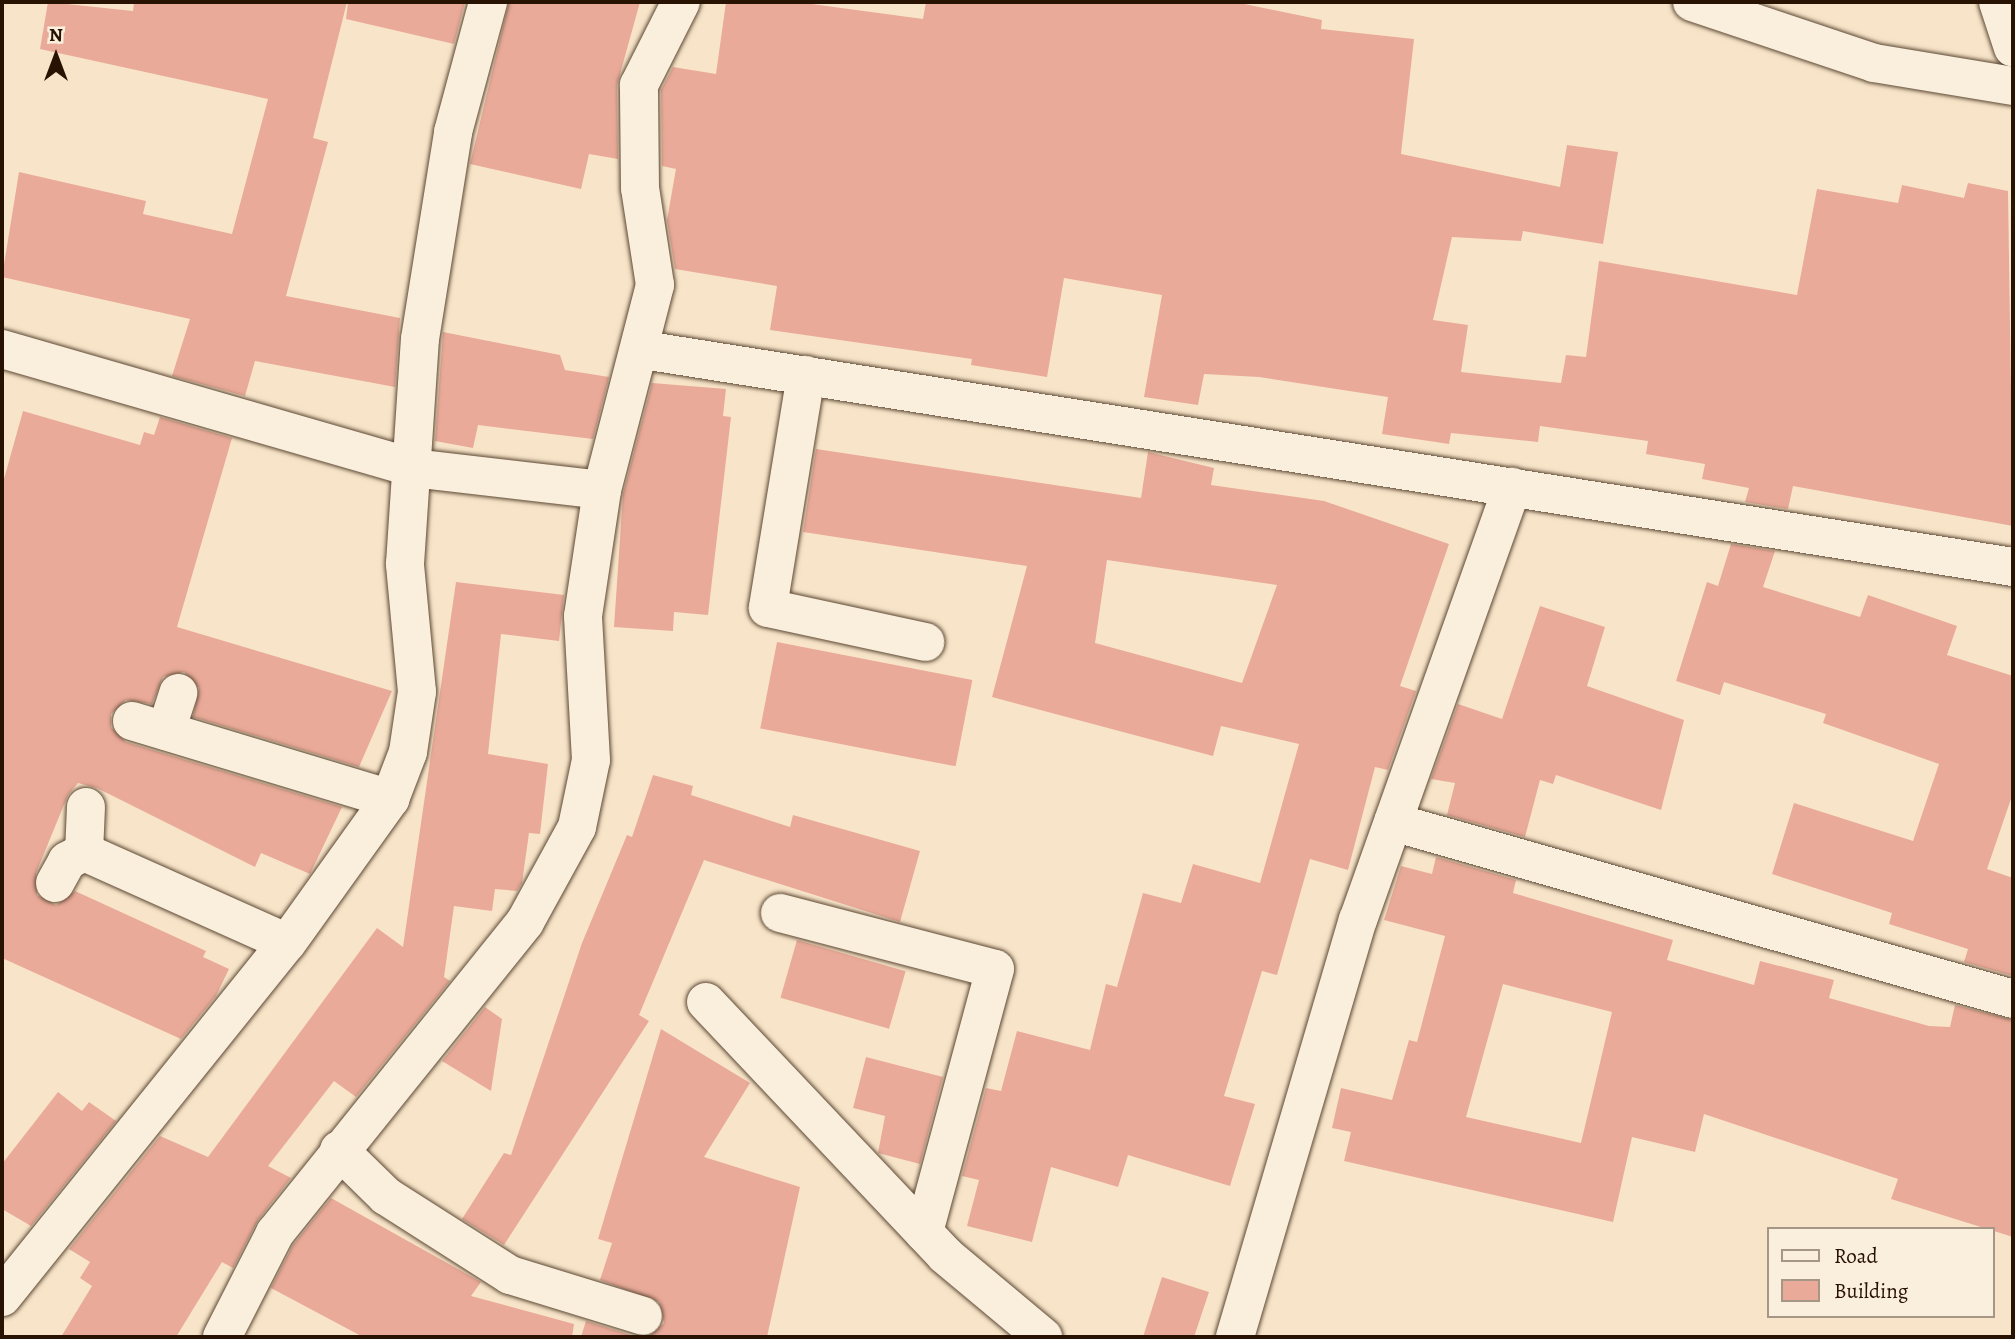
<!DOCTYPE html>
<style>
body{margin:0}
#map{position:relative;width:2015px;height:1339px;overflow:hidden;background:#f8e5c9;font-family:Alegreya,serif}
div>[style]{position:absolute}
.building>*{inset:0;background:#eaaa99;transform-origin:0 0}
.roads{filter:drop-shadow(0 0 2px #5c4834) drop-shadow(0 0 2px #5c4834)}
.minor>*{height:38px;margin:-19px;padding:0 19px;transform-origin:19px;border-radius:19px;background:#faeedc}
span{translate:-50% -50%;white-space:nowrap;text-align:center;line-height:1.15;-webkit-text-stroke:5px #faeedc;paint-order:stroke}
.frame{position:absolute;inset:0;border:4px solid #281303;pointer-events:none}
.legend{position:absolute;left:1767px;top:1227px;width:228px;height:91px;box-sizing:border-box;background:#faeedc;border:2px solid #a69685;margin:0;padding:9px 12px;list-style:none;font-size:21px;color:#281303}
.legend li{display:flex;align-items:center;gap:14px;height:35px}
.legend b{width:35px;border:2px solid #a69685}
.north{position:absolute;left:21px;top:21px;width:70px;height:70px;-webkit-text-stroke:5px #faeedc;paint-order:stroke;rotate:0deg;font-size:19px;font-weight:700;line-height:28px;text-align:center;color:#281303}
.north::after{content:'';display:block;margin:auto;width:24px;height:32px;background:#281303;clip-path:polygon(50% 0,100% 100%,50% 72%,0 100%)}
</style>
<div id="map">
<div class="building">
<div style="clip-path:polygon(48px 2px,133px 11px,134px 2px,347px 2px,313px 138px,328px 142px,286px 296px,400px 318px,395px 387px,255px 361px,245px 396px,172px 376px,190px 319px,2px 277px,19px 172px,146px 201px,143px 214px,232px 234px,268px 99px,40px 49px)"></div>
<div style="clip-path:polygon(348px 2px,465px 2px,454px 44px,346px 19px)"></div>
<div style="clip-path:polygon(509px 2px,640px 2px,617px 85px,618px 159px,589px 154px,581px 189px,470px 164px)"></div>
<div style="clip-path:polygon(726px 2px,797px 2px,923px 19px,926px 2px,1235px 2px,1322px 20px,1321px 29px,1414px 39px,1401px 154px,1560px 187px,1567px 145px,1618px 152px,1603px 244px,1523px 231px,1521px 241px,1452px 237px,1433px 320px,1468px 325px,1461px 372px,1561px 383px,1566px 355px,1586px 357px,1599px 261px,1797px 295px,1817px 189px,1898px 203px,1902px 185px,1964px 198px,1968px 183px,2008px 191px,2013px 526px,1793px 486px,1788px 509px,1745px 502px,1749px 488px,1702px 479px,1705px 464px,1646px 454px,1648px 441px,1540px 426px,1538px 442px,1451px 433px,1449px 444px,1382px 434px,1388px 397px,1259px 377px,1204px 374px,1198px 405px,1144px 397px,1162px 295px,1064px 278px,1047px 377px,971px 365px,972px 359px,770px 330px,777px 286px,675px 269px,667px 220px,676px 169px,662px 166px,661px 90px,673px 67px,716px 74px)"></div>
<div style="clip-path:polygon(443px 332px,560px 355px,565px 370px,609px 377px,593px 439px,478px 425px,473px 448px,435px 441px)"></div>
<div style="clip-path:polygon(652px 383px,726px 389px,723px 416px,731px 417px,708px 615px,674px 612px,673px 631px,614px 627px,623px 494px)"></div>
<div style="clip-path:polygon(23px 411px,140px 445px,144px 432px,154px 435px,160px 417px,232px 438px,177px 627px,392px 691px,359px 767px,193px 717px,199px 688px,184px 672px,163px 677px,152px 704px,126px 700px,111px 714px,111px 727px,126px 742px,342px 807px,310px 874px,261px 853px,255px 867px,97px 788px,78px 783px,68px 795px,36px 873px,37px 895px,56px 905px,75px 891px,206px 951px,203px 957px,229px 969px,216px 996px,181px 1039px,2px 958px,2px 486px)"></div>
<div style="clip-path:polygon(evenodd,816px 449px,1141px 498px,1148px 452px,1214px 468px,1211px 485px,1324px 501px,1449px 544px,1400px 686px,1416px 691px,1388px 770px,1375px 767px,1348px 870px,1310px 859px,1277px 975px,1262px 971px,1224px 1096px,1255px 1104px,1230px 1186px,1128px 1155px,1118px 1187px,1051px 1167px,1032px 1242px,967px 1226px,979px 1180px,962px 1176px,986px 1088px,1001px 1091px,1017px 1031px,1090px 1050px,1106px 984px,1117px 987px,1143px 893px,1181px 903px,1193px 864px,1260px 883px,1299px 744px,1221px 726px,1213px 756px,992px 697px,1027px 566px,803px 532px,816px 449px,1107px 560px,1277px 585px,1242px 683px,1095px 643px,1107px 560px)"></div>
<div style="clip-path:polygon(1731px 544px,1775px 551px,1763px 587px,1860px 617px,1868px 595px,1957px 626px,1947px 655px,2013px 676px,2013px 793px,1987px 869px,2013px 878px,2013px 976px,1964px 962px,1968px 949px,1889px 924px,1892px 913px,1772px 874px,1794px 803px,1913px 841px,1939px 764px,1823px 723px,1826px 714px,1724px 682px,1720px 695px,1676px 681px,1707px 582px,1718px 586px)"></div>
<div style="clip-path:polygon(456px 582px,564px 595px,559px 641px,501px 634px,488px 754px,548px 764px,540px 834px,529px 833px,522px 883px,517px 891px,495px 889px,492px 911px,454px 906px,444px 977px,450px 981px,356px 1097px,334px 1081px,268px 1166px,291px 1178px,258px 1220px,233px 1268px,222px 1262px,176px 1337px,61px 1337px,92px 1286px,80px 1278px,90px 1262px,69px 1249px,160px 1136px,208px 1157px,377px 928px,403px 947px)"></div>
<div style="clip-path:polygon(1540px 606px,1605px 627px,1587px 686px,1684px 720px,1661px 810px,1556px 775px,1553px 784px,1540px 780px,1525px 837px,1447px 815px,1455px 783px,1431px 779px,1458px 704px,1502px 719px)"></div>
<div style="left:777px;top:642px;width:199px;height:88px;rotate:11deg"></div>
<div style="clip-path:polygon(653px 775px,693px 786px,691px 795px,790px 827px,793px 815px,920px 851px,900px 922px,704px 860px,639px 1015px,649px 1021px,504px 1245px,462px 1219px,504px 1153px,511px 1155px,582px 943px,627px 835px,632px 837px)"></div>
<div style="clip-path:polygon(evenodd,1436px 857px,1516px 880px,1513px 893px,1673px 940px,1667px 960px,1754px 985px,1760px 961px,1834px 980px,1829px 998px,1929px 1026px,1950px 1027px,1955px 1005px,2013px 1020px,2013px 1237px,1891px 1199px,1898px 1179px,1704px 1114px,1695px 1152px,1632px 1137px,1613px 1222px,1344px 1161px,1351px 1132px,1332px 1128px,1341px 1088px,1392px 1100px,1409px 1040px,1417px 1042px,1445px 936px,1384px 920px,1401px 866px,1432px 874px,1436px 857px,1503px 984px,1612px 1012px,1581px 1143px,1466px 1117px,1503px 984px)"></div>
<div style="left:797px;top:940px;width:113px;height:60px;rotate:16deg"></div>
<div style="clip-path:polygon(485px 1007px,502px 1019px,491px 1091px,442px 1061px)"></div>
<div style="clip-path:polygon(661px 1029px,750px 1083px,704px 1157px,800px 1187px,767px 1337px,648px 1337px,664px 1323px,659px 1302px,600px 1280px,612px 1243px,598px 1239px)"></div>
<div style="clip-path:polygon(866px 1057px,943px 1077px,920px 1164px,878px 1153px,885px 1116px,853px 1108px)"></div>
<div style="clip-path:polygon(58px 1092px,82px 1111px,89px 1102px,116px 1121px,31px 1226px,2px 1209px,2px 1164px)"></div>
<div style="clip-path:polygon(331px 1198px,481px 1282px,471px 1296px,574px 1324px,572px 1337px,363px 1337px,271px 1288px,293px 1245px)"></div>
<div style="clip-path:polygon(1162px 1277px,1209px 1292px,1194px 1337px,1143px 1337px)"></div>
<div style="clip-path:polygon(586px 1321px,637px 1337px,643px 1337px,581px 1337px)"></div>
</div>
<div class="roads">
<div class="minor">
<div style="left:1692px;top:2px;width:192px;rotate:18.5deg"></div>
<div style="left:1874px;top:63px;width:141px;rotate:9.4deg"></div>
<div style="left:1998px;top:2px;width:48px;rotate:71.9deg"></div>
<div style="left:2px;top:349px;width:428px;rotate:16.1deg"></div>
<div style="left:413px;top:468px;width:190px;rotate:6.6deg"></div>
<div style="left:643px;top:350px;width:1387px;rotate:9deg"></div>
<div style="left:806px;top:375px;width:236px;rotate:99.3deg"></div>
<div style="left:768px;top:608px;width:161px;rotate:12.2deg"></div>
<div style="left:132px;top:721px;width:270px;rotate:16.8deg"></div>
<div style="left:166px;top:731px;width:40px;rotate:-72deg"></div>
<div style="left:86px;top:807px;width:45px;rotate:92.5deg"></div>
<div style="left:84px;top:852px;width:222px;rotate:24.1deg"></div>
<div style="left:1393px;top:822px;width:645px;rotate:15.93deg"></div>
<div style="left:55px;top:883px;width:25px;rotate:-61deg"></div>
<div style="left:67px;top:861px;width:19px;rotate:-28deg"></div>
<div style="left:780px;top:913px;width:222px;rotate:14.6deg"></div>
<div style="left:995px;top:969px;width:273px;rotate:105.1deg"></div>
<div style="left:706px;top:1002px;width:348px;rotate:46.6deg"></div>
<div style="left:945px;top:1255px;width:128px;rotate:39.9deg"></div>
<div style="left:339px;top:1150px;width:66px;rotate:44.4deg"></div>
<div style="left:386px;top:1196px;width:147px;rotate:32.5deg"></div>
<div style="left:510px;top:1275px;width:139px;rotate:17.1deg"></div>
<div style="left:2px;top:1297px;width:454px;rotate:-51.2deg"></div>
<div style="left:287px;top:943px;width:177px;rotate:-54.4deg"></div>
<div style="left:390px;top:799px;width:50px;rotate:-69deg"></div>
<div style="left:408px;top:752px;width:61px;rotate:-81.5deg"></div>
<div style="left:417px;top:692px;width:129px;rotate:-95.4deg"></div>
<div style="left:405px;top:564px;width:225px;rotate:-86.2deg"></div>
<div style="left:420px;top:339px;width:210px;rotate:-80.9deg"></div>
<div style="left:453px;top:132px;width:135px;rotate:-74.9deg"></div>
<div style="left:222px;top:1337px;width:117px;rotate:-63deg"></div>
<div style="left:275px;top:1233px;width:399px;rotate:-51.2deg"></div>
<div style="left:525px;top:922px;width:108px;rotate:-61.3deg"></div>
<div style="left:577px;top:827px;width:68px;rotate:-78.2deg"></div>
<div style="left:591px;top:760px;width:144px;rotate:-93.2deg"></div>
<div style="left:583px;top:616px;width:127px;rotate:-81.4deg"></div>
<div style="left:602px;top:490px;width:212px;rotate:-75.5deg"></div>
<div style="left:655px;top:285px;width:98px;rotate:-98.8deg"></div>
<div style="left:640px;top:188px;width:103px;rotate:-90.6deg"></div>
<div style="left:639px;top:85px;width:93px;rotate:-63.2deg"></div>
<div style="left:1235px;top:1337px;width:435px;rotate:-73.6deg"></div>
<div style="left:1358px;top:920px;width:460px;rotate:-70.4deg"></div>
</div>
</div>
<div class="frame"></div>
<ul class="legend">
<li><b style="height:9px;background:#faeedc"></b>Road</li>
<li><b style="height:19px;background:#eaaa99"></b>Building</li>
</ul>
<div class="north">N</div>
</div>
